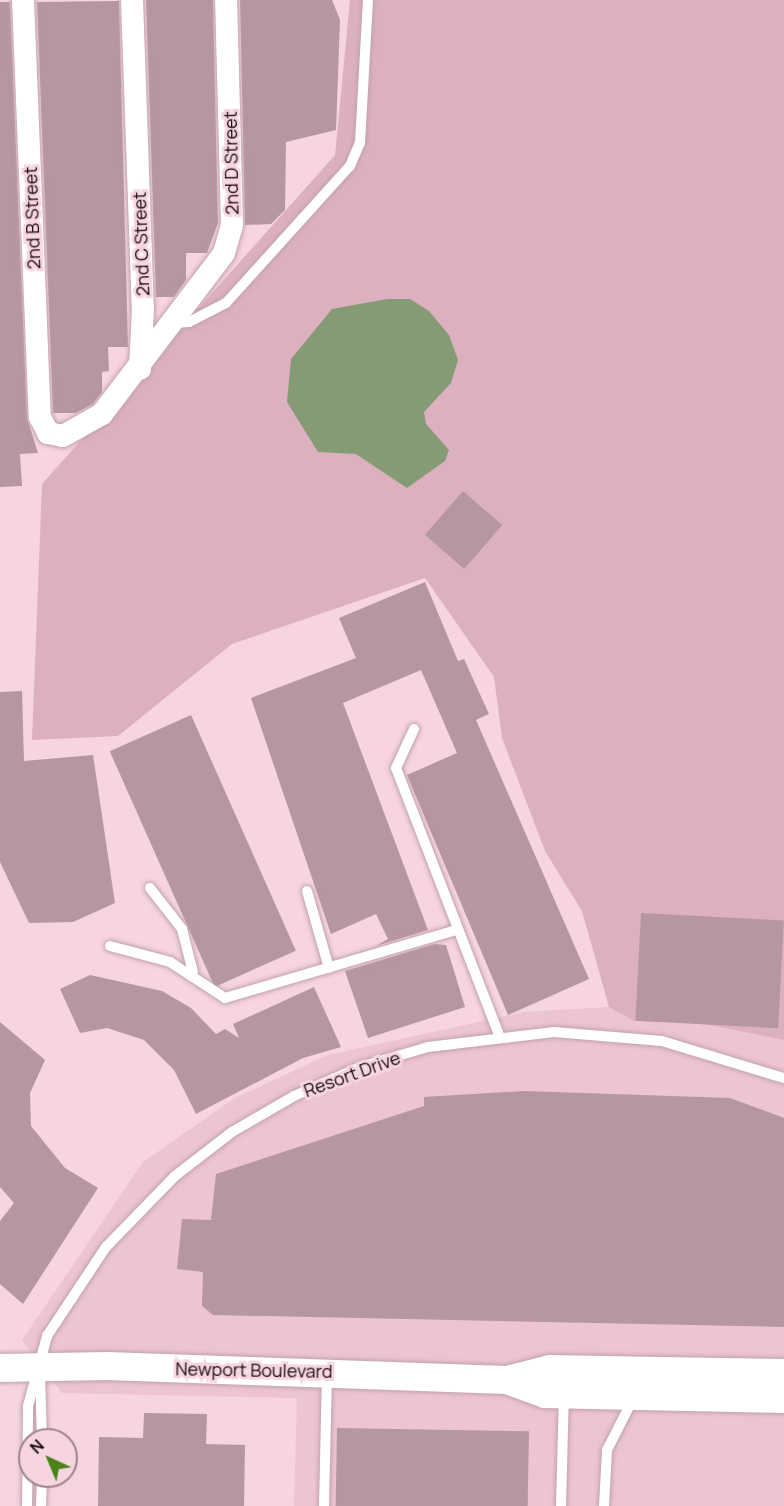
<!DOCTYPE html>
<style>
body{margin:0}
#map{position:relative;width:784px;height:1506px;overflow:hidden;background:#f6d4e0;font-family:Manrope,sans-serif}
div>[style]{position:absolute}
.built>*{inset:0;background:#edc4d2}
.green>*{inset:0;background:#ddb0c0}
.water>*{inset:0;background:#849b75}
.building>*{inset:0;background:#b596a1;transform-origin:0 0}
.roads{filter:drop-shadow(0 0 2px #c1a2ad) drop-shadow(0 0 2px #c1a2ad)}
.service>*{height:10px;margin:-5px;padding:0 5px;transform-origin:5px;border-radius:5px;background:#fff}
.minor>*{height:22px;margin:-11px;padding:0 11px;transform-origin:11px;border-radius:11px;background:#fff}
.tertiary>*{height:28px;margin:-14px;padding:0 14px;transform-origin:14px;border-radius:14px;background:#fff}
span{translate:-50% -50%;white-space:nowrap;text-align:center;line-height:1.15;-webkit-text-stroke:6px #f6d4e0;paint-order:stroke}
.street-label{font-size:18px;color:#170c11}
.north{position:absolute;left:18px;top:1428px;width:60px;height:60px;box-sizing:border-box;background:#f6d4e0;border:2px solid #9d848d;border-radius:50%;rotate:316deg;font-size:16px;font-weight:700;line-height:24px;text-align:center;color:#170c11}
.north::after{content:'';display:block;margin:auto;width:21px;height:27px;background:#4b821a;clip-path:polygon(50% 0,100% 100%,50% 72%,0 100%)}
</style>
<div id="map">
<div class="built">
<div style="clip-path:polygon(609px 1007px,634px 1021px,696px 1021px,784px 1040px,784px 1506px,294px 1506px,297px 1398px,62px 1393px,22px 1340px,143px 1162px,235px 1098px,328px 1055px,524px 1012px)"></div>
</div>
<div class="green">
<div style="clip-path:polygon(350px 0,784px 0,784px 1040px,696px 1022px,634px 1021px,609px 1007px,582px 911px,545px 851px,502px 738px,494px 677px,425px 578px,232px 644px,118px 736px,32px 740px,42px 484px,335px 155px)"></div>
</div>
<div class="water">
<div style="clip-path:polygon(387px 299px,410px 299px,429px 311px,449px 335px,458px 360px,451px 383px,424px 412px,426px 424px,449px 450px,445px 461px,407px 488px,356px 454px,318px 452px,287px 402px,291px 359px,332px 309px)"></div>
</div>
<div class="building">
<div style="clip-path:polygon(146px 0,213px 0,218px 223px,207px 253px,186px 253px,186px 280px,174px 297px,156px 297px)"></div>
<div style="clip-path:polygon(240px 0,332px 0,340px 20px,336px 130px,286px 142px,285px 210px,271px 224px,245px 225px)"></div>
<div style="clip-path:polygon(119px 1px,128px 347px,108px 347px,109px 371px,102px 372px,102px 392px,93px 404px,76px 413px,53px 413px,37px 2px)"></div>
<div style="clip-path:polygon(0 2px,10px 2px,27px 418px,38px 453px,20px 454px,22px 486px,0 487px)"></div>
<div style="left:463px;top:491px;width:52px;height:58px;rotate:41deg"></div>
<div style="clip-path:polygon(425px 582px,458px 661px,464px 659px,489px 714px,476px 720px,589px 979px,508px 1015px,407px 775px,457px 753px,421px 670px,343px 703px,428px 930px,376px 946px,388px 939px,376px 914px,331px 934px,251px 698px,356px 658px,339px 618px)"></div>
<div style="clip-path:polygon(22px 691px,24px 761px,93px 755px,115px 903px,73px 922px,29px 923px,0 862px,0 692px)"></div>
<div style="left:191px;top:715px;width:258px;height:89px;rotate:66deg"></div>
<div style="left:641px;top:913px;width:143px;height:108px;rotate:3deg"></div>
<div style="clip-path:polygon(434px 944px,446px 945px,465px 1007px,368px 1038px,345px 971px)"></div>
<div style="clip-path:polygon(90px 975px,162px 991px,191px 1008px,216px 1034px,225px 1029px,239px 1038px,233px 1024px,314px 987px,341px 1047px,303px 1058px,196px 1114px,174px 1070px,144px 1040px,107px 1028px,80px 1033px,60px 989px)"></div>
<div style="clip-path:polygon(0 1022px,45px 1060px,30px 1093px,31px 1126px,65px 1168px,98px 1188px,23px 1304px,0 1284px,0 1221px,14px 1203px,0 1187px)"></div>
<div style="clip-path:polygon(524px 1091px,730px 1098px,784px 1118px,784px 1327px,213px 1315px,202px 1306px,203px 1272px,177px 1269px,182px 1219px,211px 1220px,216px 1174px,424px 1106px,424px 1097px)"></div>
<div style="clip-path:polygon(144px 1413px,207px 1414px,206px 1444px,245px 1445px,244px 1506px,98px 1506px,99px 1437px,143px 1438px)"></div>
<div style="left:337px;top:1428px;width:192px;height:78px;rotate:1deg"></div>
</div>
<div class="roads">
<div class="service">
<div style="left:174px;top:323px;width:15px;rotate:-4deg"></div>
<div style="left:189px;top:322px;width:42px;rotate:-27.2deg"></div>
<div style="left:226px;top:303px;width:185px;rotate:-47.9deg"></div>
<div style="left:350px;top:166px;width:25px;rotate:-67deg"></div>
<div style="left:360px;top:143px;width:143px;rotate:-86.8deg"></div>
<div style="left:414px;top:729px;width:43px;rotate:114.8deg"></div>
<div style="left:396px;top:768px;width:286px;rotate:68.9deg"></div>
<div style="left:150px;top:888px;width:52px;rotate:52deg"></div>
<div style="left:182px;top:929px;width:44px;rotate:75.7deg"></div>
<div style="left:307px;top:891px;width:80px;rotate:74.1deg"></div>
<div style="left:110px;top:946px;width:62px;rotate:14.9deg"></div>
<div style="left:170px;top:962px;width:66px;rotate:33.2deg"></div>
<div style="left:225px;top:998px;width:241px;rotate:-16.4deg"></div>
<div style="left:40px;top:1375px;width:65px;rotate:88.2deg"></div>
<div style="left:27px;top:1506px;width:100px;rotate:-89.4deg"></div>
<div style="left:28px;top:1406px;width:73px;rotate:-74.8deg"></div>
<div style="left:47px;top:1336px;width:107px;rotate:-56.5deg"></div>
<div style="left:106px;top:1247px;width:99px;rotate:-45.8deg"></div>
<div style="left:175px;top:1176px;width:72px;rotate:-37.7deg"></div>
<div style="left:232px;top:1132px;width:72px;rotate:-30.1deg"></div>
<div style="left:294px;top:1096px;width:72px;rotate:-23.7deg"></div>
<div style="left:360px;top:1067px;width:71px;rotate:-16.4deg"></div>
<div style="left:428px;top:1047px;width:127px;rotate:-6.8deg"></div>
<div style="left:554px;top:1032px;width:108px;rotate:4.8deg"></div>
<div style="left:662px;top:1041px;width:127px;rotate:16.9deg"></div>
<div style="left:41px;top:1506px;width:30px;rotate:-88deg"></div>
<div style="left:324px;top:1506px;width:131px;rotate:-88.7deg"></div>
<div style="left:561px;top:1506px;width:111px;rotate:-88.5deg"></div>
<div style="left:604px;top:1506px;width:56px;rotate:-86.9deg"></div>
<div style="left:607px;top:1450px;width:57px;rotate:-63deg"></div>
</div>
<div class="minor">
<div style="left:23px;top:0;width:417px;rotate:87.7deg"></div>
<div style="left:40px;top:417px;width:18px;rotate:63deg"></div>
<div style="left:48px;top:433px;width:15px;rotate:11deg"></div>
<div style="left:63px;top:436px;width:45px;rotate:-29.4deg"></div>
<div style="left:102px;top:414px;width:202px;rotate:-52.8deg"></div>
<div style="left:224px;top:253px;width:29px;rotate:-74deg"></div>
<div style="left:232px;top:225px;width:225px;rotate:-91.5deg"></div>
<div style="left:132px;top:0;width:308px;rotate:88deg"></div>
<div style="left:143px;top:308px;width:61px;rotate:92.8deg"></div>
</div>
<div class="tertiary">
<div style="left:0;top:1368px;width:107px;rotate:-1.1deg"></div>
<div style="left:107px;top:1366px;width:400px;rotate:2deg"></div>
<div style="left:507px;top:1380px;width:44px;rotate:-14.3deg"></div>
<div style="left:550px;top:1369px;width:234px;rotate:1deg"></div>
<div style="left:507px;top:1380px;width:40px;rotate:20.2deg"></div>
<div style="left:545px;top:1394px;width:239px;rotate:1.2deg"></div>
</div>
</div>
<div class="street-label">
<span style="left:231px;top:163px;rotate:-91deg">2nd D Street</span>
<span style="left:32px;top:218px;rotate:-92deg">2nd B Street</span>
<span style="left:141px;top:244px;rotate:-92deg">2nd C Street</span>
<span style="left:352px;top:1074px;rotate:-20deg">Resort Drive</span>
<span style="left:254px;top:1370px;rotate:1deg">Newport Boulevard</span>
</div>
<div class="north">N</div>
</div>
